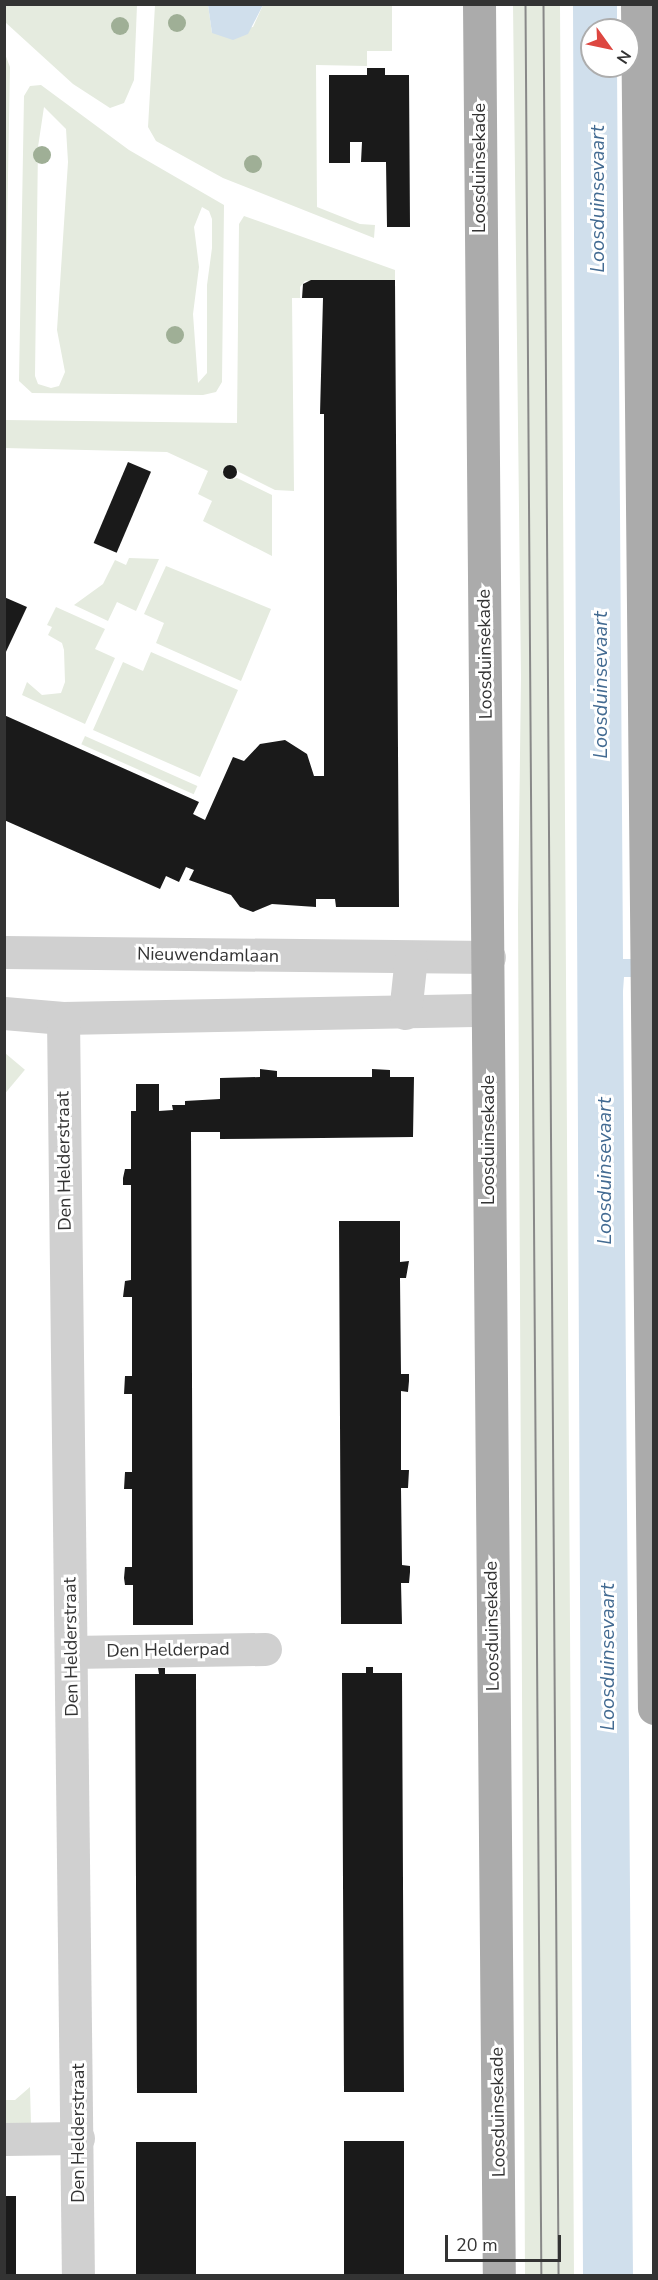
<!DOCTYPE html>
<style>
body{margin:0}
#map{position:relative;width:658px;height:2280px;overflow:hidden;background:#fff;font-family:"Nunito Sans",sans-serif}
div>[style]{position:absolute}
.green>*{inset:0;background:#e5ebdf;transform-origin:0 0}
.water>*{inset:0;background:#d0dfec}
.building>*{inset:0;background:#1a1a1a;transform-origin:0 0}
.round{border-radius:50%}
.minor>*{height:33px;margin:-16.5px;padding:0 16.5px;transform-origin:16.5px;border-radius:16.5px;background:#d0d0d0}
.major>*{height:33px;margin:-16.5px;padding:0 16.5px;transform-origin:16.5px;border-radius:16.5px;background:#ababab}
.tram>*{height:1.5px;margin:-0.75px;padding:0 0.75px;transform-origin:0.75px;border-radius:0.75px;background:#888}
.trees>*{width:18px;height:18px;margin:-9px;border-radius:50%;background:#9faf96}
span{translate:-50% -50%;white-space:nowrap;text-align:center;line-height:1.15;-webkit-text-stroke:6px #fff;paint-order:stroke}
.street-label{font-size:18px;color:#333}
.water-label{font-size:20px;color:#436b92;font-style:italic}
.frame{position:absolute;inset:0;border:6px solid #333;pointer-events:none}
.north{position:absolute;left:580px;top:18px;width:60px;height:60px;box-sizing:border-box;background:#fff;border:2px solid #adadad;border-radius:50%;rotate:123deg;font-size:16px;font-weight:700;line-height:24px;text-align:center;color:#333}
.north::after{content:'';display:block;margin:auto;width:21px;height:27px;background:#dd4741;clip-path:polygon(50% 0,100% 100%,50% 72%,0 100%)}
.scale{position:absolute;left:445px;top:2235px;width:116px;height:27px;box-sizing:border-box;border:3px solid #333;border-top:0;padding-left:8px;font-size:18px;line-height:21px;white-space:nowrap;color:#333;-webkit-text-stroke:4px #fff;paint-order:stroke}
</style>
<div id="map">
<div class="green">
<div style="clip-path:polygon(4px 5px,137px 5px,134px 80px,124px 103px,110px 108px,73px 84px,5px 22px)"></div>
<div style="clip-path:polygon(155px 5px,208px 5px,212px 33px,253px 27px,263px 5px,392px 5px,392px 51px,367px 51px,367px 66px,316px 65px,317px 207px,360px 224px,375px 225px,374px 238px,223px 178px,156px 141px,148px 127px)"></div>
<div style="clip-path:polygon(513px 5px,560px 5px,574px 2276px,525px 2275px,518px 912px,521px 677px)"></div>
<div style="clip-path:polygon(5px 54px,10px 67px,5px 341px)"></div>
<div style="clip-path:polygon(evenodd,41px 85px,129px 150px,224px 205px,222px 382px,216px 392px,203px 395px,32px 393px,19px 381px,24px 96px,30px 86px,41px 85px,44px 107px,66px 129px,68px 162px,57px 330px,65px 372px,59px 386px,51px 388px,38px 384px,35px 376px,38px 147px,44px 107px,41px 85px,202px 207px,209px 211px,212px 219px,212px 248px,207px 285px,207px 373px,198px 383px,193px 314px,199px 267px,194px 227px,202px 207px)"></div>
<div style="clip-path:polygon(244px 216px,395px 270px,395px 280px,305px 281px,300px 287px,300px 298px,292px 298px,294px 491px,275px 490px,239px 472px,232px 464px,222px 470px,226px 480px,237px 478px,272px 495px,272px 556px,203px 521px,212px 501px,198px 494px,208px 471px,167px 452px,5px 448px,5px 420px,237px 423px,239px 224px)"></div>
<div style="clip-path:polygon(129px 558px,159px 559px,136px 611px,117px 602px,108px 621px,74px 605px,103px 584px,115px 560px,126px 565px)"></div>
<div style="clip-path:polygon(166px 566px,271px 609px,241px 681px,156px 643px,164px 623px,144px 614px)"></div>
<div style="clip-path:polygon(56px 607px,105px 629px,95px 649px,115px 658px,85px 724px,22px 695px,27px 682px,42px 695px,61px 693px,65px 682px,64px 650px,62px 643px,48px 635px,52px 627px,47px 625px)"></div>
<div style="clip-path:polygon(151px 652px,238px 690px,200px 777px,93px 730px,123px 662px,143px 671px)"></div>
<div style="left:85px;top:736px;width:123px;height:9px;rotate:24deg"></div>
<div style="left:5px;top:1053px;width:26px;height:366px;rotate:40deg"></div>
<div style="clip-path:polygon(30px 2087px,31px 2124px,5px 2123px,5px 2100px,15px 2100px)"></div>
</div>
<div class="water">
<div style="clip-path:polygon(208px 5px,208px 4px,263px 5px,248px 34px,233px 40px,212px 33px)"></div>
<div style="clip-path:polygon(573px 5px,617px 5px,617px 30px,592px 30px,592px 66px,617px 66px,623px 959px,654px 959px,653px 977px,624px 977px,623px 991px,633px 2276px,583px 2275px)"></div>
</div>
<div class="building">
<div style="clip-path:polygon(367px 68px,385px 68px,385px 75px,409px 75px,410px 227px,387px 227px,386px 162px,361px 162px,362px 142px,350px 142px,350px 163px,329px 163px,329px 75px,367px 75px)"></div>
<div style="clip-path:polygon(311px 280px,395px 280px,399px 907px,336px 907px,335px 899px,316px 899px,316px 907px,272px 904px,253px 912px,240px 907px,231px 895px,189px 880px,194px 870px,186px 867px,179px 882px,166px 876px,160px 889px,4px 820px,4px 715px,199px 802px,193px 814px,205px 820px,233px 757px,244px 761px,260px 744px,285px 740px,307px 754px,314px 776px,324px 776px,324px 414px,320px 414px,323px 298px,302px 298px,303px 284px)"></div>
<div style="left:128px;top:462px;width:25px;height:88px;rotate:23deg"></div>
<div class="round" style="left:223px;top:465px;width:14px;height:14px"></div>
<div style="clip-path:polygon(4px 597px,27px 607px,4px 656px)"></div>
<div style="clip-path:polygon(260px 1069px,277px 1071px,277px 1077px,372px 1077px,372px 1069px,390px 1070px,390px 1077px,414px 1077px,413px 1137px,220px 1139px,220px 1132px,191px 1132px,193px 1625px,133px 1625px,133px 1585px,125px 1585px,124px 1578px,125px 1567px,132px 1567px,132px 1489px,124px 1489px,125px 1472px,132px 1472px,132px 1394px,124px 1394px,125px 1376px,132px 1376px,132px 1297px,123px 1297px,125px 1281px,131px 1280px,131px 1185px,123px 1185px,123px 1178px,125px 1169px,131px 1169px,131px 1111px,136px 1111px,136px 1084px,159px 1084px,159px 1111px,173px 1110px,172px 1105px,185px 1105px,185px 1101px,220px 1099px,220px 1078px,260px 1077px)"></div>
<div style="clip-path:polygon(339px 1221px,400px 1221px,400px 1262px,409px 1261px,406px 1278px,400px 1278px,401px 1374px,409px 1374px,409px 1381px,408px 1392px,401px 1391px,401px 1470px,409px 1470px,408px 1488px,401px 1488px,402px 1565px,410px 1566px,410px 1572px,409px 1583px,401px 1583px,402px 1624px,341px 1624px)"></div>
<div style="clip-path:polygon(366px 1667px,373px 1667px,373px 1673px,402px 1673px,404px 2092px,344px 2092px,342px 1673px,366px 1673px)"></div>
<div style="clip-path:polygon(158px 1668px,165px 1668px,165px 1674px,196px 1674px,197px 2093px,137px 2093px,135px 1674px,159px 1674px)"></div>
<div style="left:344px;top:2141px;width:60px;height:135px"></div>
<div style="left:136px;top:2142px;width:60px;height:134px"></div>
<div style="left:4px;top:2196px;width:12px;height:80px"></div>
</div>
<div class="minor">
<div style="left:4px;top:952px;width:485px;rotate:0.6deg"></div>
<div style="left:4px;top:1013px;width:59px;rotate:4.8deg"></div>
<div style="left:63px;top:1018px;width:424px;rotate:-1.1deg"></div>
<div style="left:405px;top:1013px;width:56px;rotate:-83.9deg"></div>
<div style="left:63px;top:1018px;width:1258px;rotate:89.32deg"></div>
<div style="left:71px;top:1652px;width:194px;rotate:-0.9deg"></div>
<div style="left:4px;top:2139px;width:74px;rotate:-0.8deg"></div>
</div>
<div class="major">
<div style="left:479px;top:4px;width:2272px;rotate:89.5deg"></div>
<div style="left:637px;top:4px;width:1704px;rotate:89.43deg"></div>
</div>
<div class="tram">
<div style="left:526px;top:4px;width:2272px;rotate:89.6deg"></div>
<div style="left:544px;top:4px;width:2272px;rotate:89.62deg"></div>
</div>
<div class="trees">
<div style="left:177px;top:23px"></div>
<div style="left:120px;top:26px"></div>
<div style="left:42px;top:155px"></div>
<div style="left:253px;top:164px"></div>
<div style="left:175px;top:335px"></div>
</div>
<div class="street-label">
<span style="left:479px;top:168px;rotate:-90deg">Loosduinsekade</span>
<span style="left:485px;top:654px;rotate:-91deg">Loosduinsekade</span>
<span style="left:208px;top:955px;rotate:1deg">Nieuwendamlaan</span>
<span style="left:488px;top:1140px;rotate:-90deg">Loosduinsekade</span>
<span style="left:64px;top:1161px;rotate:-91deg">Den Helderstraat</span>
<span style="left:492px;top:1626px;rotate:-91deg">Loosduinsekade</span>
<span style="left:71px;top:1647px;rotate:-91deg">Den Helderstraat</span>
<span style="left:168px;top:1650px;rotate:-1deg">Den Helderpad</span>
<span style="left:498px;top:2112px;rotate:-91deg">Loosduinsekade</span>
<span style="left:78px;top:2133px;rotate:-90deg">Den Helderstraat</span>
</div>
<div class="water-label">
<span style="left:597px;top:199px;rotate:-90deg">Loosduinsevaart</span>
<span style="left:600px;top:685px;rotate:-90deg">Loosduinsevaart</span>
<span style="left:604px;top:1171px;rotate:-90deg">Loosduinsevaart</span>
<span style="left:607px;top:1657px;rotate:-90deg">Loosduinsevaart</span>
</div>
<div class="frame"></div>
<div class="north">N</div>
<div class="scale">20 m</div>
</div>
